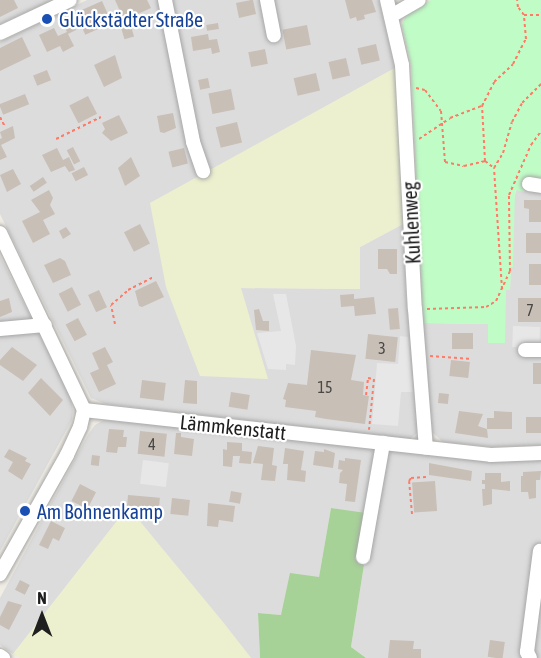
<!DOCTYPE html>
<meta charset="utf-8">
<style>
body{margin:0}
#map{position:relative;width:541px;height:658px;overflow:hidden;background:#f0ede4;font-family:"Asap Condensed",sans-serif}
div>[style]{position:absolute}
.residential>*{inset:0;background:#dddcdc}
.farmland>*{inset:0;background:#ecf0cf}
.forest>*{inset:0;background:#a6d197}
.park>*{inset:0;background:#c0fcc6}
.parking>*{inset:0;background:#e7e7e7;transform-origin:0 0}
.building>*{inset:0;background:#c8bfb7;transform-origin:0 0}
.path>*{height:2px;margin-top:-1px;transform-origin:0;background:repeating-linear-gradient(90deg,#ff7b67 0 3px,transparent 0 6px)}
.roads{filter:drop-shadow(0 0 2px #a6a6a6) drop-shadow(0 0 2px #a6a6a6)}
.minor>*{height:14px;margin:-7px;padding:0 7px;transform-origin:7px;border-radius:7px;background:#fff}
.dots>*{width:16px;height:16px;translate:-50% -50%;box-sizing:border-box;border:3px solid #fff;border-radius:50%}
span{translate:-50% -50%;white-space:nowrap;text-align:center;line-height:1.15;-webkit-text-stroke:4.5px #fff;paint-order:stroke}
.number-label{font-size:16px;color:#494745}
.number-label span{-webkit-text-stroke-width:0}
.transit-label{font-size:20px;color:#164399}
.left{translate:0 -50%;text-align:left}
.street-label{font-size:20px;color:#1f1f1f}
.north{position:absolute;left:12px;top:586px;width:60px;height:60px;-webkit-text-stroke:4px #fff;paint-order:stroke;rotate:0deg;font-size:16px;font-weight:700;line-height:24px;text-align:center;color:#1f1f1f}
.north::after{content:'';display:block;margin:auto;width:21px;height:27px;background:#1f1f1f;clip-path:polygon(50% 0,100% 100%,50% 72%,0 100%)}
</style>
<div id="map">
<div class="residential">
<div style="clip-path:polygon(0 0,53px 0,0 24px)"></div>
<div style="clip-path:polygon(87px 0,379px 0,395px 68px,151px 203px,241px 288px,360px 289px,360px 247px,403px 224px,406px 294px,418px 426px,417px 433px,410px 439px,106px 404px,91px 398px,0 214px,0 42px)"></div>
<div style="clip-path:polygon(526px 178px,541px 180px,541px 445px,493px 447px,443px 442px,432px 432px,423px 323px,488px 324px,506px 290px,510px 289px,513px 204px,516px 190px)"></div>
<div style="clip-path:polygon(0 256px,70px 395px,73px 411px,72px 420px,0 551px)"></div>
<div style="clip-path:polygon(104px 420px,210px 430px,492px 462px,541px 460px,541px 658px,366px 658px,351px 647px,364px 565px,358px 564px,366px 514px,331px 508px,319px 577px,281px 615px,258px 613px,260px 658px,251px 658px,128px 507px,13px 654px,0 645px,0 598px,88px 435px,95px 425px)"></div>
</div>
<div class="farmland">
<div style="clip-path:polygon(395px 68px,403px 224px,360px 247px,360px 289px,241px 288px,268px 379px,200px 376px,166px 287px,150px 203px)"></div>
<div style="clip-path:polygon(128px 507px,223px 622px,251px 658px,20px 658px,13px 654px)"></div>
</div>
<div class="forest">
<div style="clip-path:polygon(331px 508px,366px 513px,358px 563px,364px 565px,351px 647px,366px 658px,260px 658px,258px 613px,281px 615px,290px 573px,319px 577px)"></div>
</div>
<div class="park">
<div style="clip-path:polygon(431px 0,541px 0,541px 180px,526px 178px,524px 192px,515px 190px,513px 267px,511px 267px,510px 290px,506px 290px,505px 343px,488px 343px,488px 324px,423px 323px,411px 65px,402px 25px,406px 15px)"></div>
</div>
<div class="parking">
<div style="clip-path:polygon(273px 294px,286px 294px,296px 346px,295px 365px,286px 364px,286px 370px,268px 369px,257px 333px,281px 331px)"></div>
<div style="left:513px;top:326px;width:27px;height:21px;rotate:2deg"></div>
<div style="clip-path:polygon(400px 336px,408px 337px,413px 392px,401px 392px,398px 426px,372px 424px,377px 363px,398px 364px)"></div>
<div style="left:143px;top:460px;width:26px;height:24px;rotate:7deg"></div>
</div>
<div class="building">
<div style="clip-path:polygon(0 0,14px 0,18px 8px,0 17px)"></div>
<div style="clip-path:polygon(115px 0,147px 0,151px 8px,124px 20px)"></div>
<div style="clip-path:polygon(251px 0,253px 0,256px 14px,239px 18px,236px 3px)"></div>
<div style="clip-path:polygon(345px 0,372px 0,376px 12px,364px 15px,365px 19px,357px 21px,356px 17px,350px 19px)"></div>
<div style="left:102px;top:1px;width:24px;height:29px;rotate:66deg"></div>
<div style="clip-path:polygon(72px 21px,76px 30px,68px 34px,74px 46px,63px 52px,60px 46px,47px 52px,39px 35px,54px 28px,58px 36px,67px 32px,63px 24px)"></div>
<div style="left:130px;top:23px;width:14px;height:10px;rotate:73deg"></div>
<div style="left:218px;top:23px;width:6px;height:12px;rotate:81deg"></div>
<div style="left:307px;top:25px;width:20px;height:25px;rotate:79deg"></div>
<div style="clip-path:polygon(208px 34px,209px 40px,217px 39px,220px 52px,212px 54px,211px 48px,193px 51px,191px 37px)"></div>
<div style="clip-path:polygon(22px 37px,31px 56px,0 71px,0 48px)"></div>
<div style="left:376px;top:44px;width:17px;height:19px;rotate:77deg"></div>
<div style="left:265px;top:49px;width:15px;height:17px;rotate:79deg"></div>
<div style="clip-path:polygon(115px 55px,122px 78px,104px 87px,94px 65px)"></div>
<div style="left:346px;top:58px;width:18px;height:18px;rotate:77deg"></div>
<div style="left:47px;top:70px;width:11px;height:15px;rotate:68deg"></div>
<div style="left:316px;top:73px;width:18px;height:23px;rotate:77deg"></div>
<div style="left:208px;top:78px;width:10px;height:10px;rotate:79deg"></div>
<div style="left:231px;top:89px;width:21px;height:23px;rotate:79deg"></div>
<div style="left:25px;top:94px;width:11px;height:28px;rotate:68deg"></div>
<div style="left:88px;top:96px;width:20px;height:21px;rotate:63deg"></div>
<div style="clip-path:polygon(173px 113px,176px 128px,164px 133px,160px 132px,157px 116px)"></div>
<div style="clip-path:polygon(119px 115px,128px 133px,111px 141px,102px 133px,105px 129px,102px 123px)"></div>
<div style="left:237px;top:122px;width:21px;height:22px;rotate:76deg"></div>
<div style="clip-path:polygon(13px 126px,15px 138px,1px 145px,7px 157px,0 160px,0 139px,2px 138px,0 132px)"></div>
<div style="left:73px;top:147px;width:16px;height:7px;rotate:63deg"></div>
<div style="clip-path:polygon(57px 148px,63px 160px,69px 157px,75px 170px,69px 172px,65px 166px,51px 172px,42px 155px)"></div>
<div style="left:184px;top:148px;width:16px;height:16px;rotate:76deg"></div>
<div style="clip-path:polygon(131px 157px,140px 176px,125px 186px,118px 168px)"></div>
<div style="left:84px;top:167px;width:9px;height:14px;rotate:63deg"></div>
<div style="clip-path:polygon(13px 169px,21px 184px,7px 192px,0 175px)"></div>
<div style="left:43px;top:177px;width:7px;height:16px;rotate:56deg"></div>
<div style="clip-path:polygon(49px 190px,53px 198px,50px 205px,55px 214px,43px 220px,50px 234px,33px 243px,22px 221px,40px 212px,31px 200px)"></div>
<div style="clip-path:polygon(524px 200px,541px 200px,541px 222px,529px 222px,529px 209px,524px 208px)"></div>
<div style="left:140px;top:224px;width:22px;height:18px;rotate:63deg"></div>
<div style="clip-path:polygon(66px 227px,71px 234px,63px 239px,59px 231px)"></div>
<div style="left:526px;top:233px;width:15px;height:20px"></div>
<div style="clip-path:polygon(378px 249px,397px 249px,397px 274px,390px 274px,387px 269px,378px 269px)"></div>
<div style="clip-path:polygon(60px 258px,65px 261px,71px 275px,53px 283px,44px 265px)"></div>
<div style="left:529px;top:264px;width:12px;height:21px"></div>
<div style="clip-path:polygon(156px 281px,164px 297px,142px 307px,139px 306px,135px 291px)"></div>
<div style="left:72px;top:287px;width:20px;height:15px;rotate:63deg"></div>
<div style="left:99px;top:290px;width:19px;height:12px;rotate:65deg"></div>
<div style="clip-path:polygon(354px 294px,354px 299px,374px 297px,376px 314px,355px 316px,354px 306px,341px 307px,340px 295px)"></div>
<div style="clip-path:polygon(9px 298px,12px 312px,0 317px,0 301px)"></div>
<div style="left:518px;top:298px;width:23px;height:24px"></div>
<div style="left:398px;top:308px;width:21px;height:10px;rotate:85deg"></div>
<div style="clip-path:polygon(259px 309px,263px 321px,269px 321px,269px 331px,256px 330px,254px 310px)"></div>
<div style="left:78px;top:318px;width:19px;height:14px;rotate:62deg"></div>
<div style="left:452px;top:333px;width:21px;height:16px"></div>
<div style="left:368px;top:334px;width:30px;height:25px;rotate:6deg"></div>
<div style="clip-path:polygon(12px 347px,37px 365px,23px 381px,0 365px,0 360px)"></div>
<div style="clip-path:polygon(105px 347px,113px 362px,107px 365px,116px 384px,99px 392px,90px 373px,99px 369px,92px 353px)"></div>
<div style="clip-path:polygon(311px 350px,356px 355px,351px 380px,364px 382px,363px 395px,369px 396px,365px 424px,326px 419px,315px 417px,316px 411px,285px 407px,286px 400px,283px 399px,288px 383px,307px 385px)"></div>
<div style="left:451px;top:360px;width:19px;height:16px;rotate:6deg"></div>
<div style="left:533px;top:363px;width:8px;height:21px"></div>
<div style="clip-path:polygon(41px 378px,63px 400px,50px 416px,28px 393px)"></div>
<div style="left:142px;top:380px;width:24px;height:18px;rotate:7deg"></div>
<div style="clip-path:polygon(185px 380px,197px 381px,197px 404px,183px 403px)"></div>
<div style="left:231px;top:392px;width:19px;height:15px;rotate:9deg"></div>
<div style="left:439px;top:393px;width:10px;height:10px;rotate:6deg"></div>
<div style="clip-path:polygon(459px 411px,483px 414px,478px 426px,487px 429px,487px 418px,494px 418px,494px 411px,512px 412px,512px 429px,487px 429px,488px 438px,455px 433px)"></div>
<div style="left:541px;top:417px;width:16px;height:15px;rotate:90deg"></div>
<div style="clip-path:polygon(109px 429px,124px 430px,123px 437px,127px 437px,126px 447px,118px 447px,117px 453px,106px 452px)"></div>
<div style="left:140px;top:431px;width:27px;height:23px;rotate:6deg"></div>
<div style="clip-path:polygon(176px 433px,181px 433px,181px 437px,194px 439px,192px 456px,174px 454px)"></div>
<div style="clip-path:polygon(227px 442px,242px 443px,242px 451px,252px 452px,251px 464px,239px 463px,240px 456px,233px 456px,232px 467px,223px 466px,223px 449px,227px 450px)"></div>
<div style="clip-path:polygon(258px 446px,274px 448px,272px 465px,277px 466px,275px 481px,261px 480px,263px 464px,253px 463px)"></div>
<div style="clip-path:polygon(285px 448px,304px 451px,301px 470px,306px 471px,305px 482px,287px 480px,288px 464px,283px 464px)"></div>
<div style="clip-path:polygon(9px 449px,27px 458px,25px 461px,31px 464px,22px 480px,8px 471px,13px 462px,4px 457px)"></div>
<div style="clip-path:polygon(324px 449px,335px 453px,333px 468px,313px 465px,315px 451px,324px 452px)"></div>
<div style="left:92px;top:455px;width:8px;height:10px;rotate:7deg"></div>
<div style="clip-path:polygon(345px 458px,361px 460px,355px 502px,345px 501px,347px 484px,339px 483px,340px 473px,343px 470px,338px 469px,339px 460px,345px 461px)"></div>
<div style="clip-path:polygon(429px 463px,472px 471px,471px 481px,429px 475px)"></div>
<div style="clip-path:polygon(541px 471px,540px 480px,536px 480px,536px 498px,529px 499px,528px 492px,521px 492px,521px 476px,523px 476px,523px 472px)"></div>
<div style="clip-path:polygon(485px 473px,501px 473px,501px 482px,510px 481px,510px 491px,492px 489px,492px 504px,483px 506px,482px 489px,485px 489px,485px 484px,482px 484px,482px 480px,485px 480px)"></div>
<div style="left:435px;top:481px;width:30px;height:23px;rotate:86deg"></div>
<div style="left:80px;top:484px;width:18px;height:19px;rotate:27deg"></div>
<div style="left:231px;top:491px;width:11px;height:11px;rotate:10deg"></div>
<div style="left:128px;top:495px;width:32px;height:11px;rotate:5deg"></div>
<div style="left:172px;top:498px;width:18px;height:16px;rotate:6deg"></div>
<div style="clip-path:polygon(208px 503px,235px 506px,233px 522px,219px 520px,218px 527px,207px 526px)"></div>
<div style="clip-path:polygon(51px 521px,65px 528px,59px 541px,53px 538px,48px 549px,39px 545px)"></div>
<div style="left:20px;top:580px;width:11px;height:11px;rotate:27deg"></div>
<div style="clip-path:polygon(8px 601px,22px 605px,9px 630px,0 625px,0 617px)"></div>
<div style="clip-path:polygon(390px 640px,414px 641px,413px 649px,421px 649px,421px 658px,388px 658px)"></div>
<div style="left:490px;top:640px;width:15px;height:17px;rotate:8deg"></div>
</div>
<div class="path">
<div style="left:524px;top:15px;width:17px"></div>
<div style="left:416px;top:88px;width:9px;rotate:13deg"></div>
<div style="left:425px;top:90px;width:26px;rotate:53deg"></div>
<div style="left:441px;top:111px;width:51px;rotate:85.5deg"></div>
<div style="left:445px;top:162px;width:19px;rotate:12deg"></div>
<div style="left:464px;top:166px;width:22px;rotate:-13deg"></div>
<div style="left:0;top:117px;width:11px;rotate:63deg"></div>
<div style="left:56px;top:139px;width:50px;rotate:-26.1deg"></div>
<div style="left:419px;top:139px;width:37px;rotate:-34deg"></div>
<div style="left:450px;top:118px;width:34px;rotate:-21deg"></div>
<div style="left:485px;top:161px;width:55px;rotate:-93.1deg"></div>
<div style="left:482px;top:106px;width:27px;rotate:-63deg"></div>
<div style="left:494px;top:82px;width:26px;rotate:-43deg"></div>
<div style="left:513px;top:64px;width:28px;rotate:-63deg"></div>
<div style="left:526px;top:39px;width:24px;rotate:-95deg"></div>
<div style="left:524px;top:15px;width:10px;rotate:-127deg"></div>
<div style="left:518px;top:7px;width:7px;rotate:-98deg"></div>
<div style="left:485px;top:161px;width:11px;rotate:38deg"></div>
<div style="left:502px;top:289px;width:121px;rotate:-93.8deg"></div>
<div style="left:494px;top:168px;width:17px;rotate:-59deg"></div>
<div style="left:503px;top:153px;width:32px;rotate:-74deg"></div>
<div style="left:512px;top:122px;width:21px;rotate:-62deg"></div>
<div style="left:522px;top:103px;width:27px;rotate:-45deg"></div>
<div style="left:427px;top:309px;width:59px;rotate:-1.9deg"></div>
<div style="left:486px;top:307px;width:12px;rotate:-31deg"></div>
<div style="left:496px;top:301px;width:33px;rotate:-65deg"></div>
<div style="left:510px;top:271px;width:76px;rotate:-90.8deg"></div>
<div style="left:509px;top:195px;width:55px;rotate:-66.3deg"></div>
<div style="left:531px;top:145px;width:17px;rotate:-54deg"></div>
<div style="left:115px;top:324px;width:19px;rotate:-102deg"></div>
<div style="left:111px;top:305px;width:23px;rotate:-41deg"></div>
<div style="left:128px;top:290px;width:29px;rotate:-27deg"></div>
<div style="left:430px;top:356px;width:42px;rotate:4.1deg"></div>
<div style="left:366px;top:395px;width:17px;rotate:-83deg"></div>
<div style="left:368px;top:378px;width:6px;rotate:9deg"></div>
<div style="left:374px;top:379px;width:51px;rotate:95.6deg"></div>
<div style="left:412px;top:514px;width:33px;rotate:-95deg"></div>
<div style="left:409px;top:481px;width:4px;rotate:-56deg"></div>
<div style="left:411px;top:478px;width:15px;rotate:-4deg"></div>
</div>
<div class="roads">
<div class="minor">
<div style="left:165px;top:0;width:145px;rotate:78.8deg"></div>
<div style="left:193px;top:142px;width:31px;rotate:71deg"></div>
<div style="left:267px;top:0;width:36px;rotate:79deg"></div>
<div style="left:387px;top:0;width:67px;rotate:77deg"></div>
<div style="left:402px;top:65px;width:244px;rotate:87deg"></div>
<div style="left:415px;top:309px;width:139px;rotate:85.5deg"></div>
<div style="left:391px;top:16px;width:32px;rotate:-30deg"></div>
<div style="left:0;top:33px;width:77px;rotate:-25.2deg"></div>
<div style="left:529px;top:184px;width:12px;rotate:9deg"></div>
<div style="left:0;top:233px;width:196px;rotate:64.6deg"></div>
<div style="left:84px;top:410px;width:17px;rotate:103deg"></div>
<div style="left:80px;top:427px;width:31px;rotate:115deg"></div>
<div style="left:67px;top:455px;width:137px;rotate:119.4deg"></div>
<div style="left:0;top:329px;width:45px;rotate:-5.1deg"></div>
<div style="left:525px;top:350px;width:16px"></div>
<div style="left:84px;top:410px;width:409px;rotate:6.3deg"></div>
<div style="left:491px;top:455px;width:50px;rotate:-2.3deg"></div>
<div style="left:363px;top:557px;width:116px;rotate:-80deg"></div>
<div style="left:0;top:656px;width:4px;rotate:34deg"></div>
<div style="left:530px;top:658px;width:7px;rotate:-117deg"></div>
<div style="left:527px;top:652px;width:102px;rotate:-82.7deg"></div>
</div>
</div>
<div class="dots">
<div style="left:47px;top:19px;background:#1a4fb4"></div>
<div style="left:25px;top:511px;background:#1a4fb4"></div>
</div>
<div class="number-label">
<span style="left:530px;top:310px">7</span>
<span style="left:382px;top:348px">3</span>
<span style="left:325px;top:387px">15</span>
<span style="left:152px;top:444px">4</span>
</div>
<div class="transit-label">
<span class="left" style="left:59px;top:19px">Glückstädter Straße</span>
<span class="left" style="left:37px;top:511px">Am Bohnenkamp</span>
</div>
<div class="street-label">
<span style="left:411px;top:223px;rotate:-93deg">Kuhlenweg</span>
<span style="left:233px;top:427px;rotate:6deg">Lämmkenstatt</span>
</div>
<div class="north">N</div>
</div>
